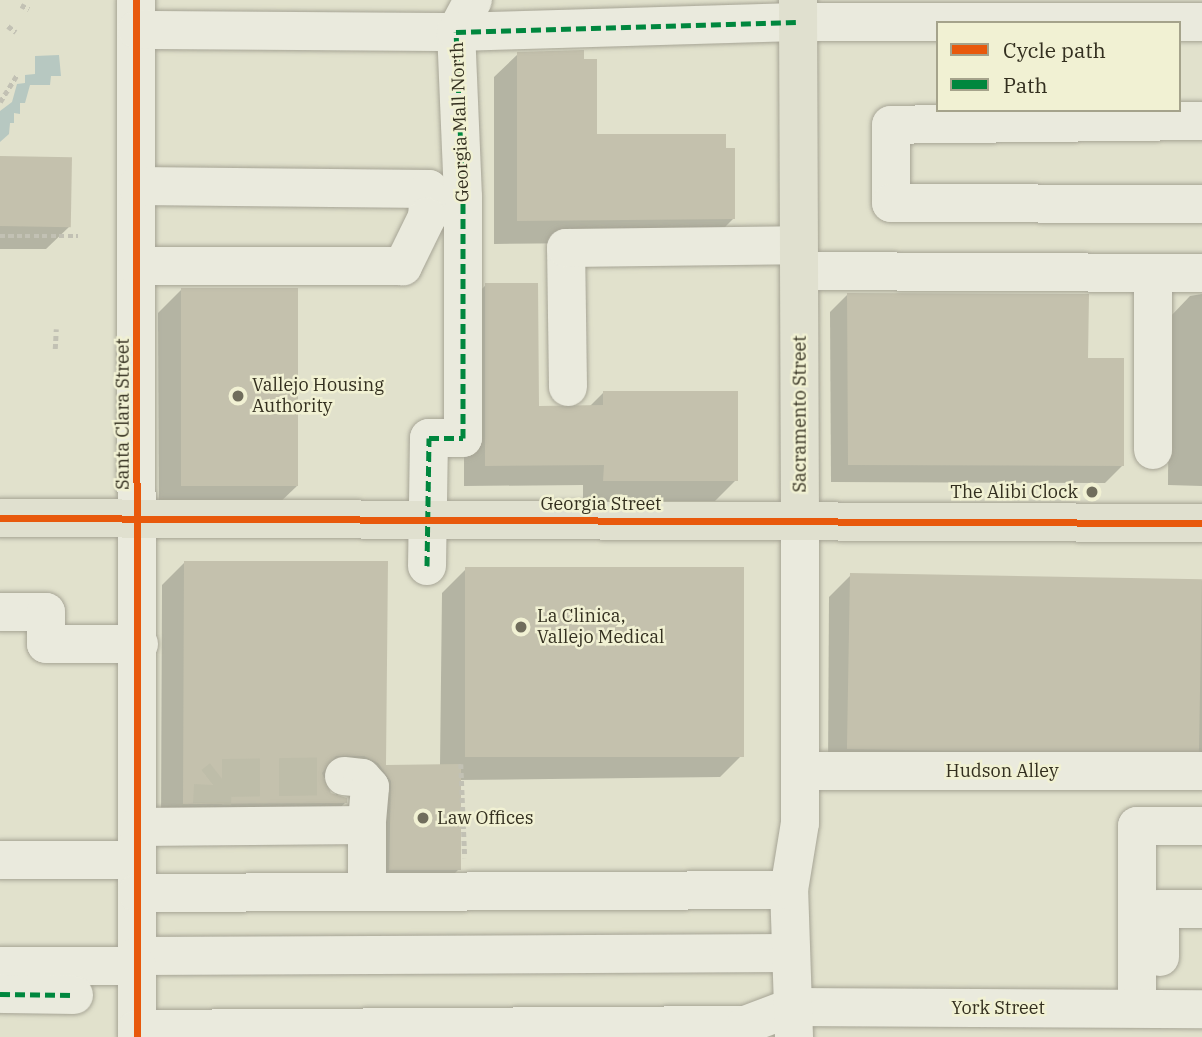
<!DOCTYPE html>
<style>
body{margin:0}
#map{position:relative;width:1202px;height:1037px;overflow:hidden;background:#e1e1cc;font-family:"IBM Plex Serif",serif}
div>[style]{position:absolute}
.water>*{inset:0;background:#b7c8c1}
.shadow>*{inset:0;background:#0003}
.building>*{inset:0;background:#c4c1ad;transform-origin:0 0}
.minor-tunnel>*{height:38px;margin-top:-19px;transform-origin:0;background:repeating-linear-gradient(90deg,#bebda9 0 38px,transparent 0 57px)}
.path>*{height:4.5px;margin-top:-2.25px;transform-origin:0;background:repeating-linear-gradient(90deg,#c2c1b4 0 5px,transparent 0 8.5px)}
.roads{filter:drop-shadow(0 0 2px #a6a495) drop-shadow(0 0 2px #a6a495)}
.minor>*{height:38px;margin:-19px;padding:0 19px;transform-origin:19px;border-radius:19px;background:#eaeadd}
.major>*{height:38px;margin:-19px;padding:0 19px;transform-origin:19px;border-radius:19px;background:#e0e0cf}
.quiet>*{height:5px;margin-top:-2.5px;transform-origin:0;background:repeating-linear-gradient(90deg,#00873e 0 10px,transparent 0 15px)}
.cycleway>*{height:7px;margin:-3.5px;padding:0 3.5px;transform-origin:3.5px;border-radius:3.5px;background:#e8590c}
.dots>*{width:19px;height:19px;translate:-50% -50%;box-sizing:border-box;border:4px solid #f1f1d3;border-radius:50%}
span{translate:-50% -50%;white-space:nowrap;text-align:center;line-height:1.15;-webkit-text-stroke:5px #f1f1d3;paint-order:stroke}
.street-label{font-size:18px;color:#332f1f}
.poi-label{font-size:18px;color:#332f1f}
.left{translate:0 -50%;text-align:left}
.right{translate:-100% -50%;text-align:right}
.legend{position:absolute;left:936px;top:21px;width:245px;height:91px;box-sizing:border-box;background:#f1f1d3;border:2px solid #a5a38b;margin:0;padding:9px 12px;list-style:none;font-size:21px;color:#332f1f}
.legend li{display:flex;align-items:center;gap:14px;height:35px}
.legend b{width:35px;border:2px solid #a5a38b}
</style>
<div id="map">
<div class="water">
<div style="clip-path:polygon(59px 55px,61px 76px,51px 76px,50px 85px,30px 85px,25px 103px,20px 103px,20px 114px,14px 113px,14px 123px,10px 123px,9px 134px,0 142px,0 111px,12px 102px,17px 84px,25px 83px,25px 75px,35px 74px,35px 56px)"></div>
</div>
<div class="shadow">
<div style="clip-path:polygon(518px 54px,595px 136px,734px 218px,710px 242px,494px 244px,494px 77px)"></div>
<div style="clip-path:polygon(0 158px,70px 226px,46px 249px,0 249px)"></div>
<div style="clip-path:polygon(486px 285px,537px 408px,589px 407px,603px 393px,736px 480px,715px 501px,583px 501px,583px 485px,464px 486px,464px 306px)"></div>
<div style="clip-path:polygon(181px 290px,298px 485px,274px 508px,159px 509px,158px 313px)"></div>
<div style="clip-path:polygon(1202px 294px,1202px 486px,1168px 485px,1169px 318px,1190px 296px)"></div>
<div style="clip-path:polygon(847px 295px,1087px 360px,1123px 465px,1105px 483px,831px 482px,830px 312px)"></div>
<div style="clip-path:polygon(185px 562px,384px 767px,440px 766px,442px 593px,466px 569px,744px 753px,720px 777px,459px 780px,459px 869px,436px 892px,367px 892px,369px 804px,341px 778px,323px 778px,329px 795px,345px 803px,322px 825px,161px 826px,162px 585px)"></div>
<div style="clip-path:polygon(851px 575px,1202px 581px,1202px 779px,828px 771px,829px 597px)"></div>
</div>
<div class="building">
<div style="clip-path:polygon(584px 50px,584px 59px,597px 59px,597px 134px,726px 134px,726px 148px,735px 148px,735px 219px,517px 221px,517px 52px)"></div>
<div style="left:0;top:156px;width:72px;height:70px;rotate:1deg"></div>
<div style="clip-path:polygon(485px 283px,538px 283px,539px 406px,603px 405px,603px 391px,738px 391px,738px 481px,603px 481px,604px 465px,485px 466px)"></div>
<div style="left:181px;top:288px;width:117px;height:198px"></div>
<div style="clip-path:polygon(847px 293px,1089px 294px,1088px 358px,1124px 358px,1124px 466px,848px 465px)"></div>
<div style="clip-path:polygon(184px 561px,388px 561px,386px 765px,461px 764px,461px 870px,389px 870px,391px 781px,378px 763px,364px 756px,336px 756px,322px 773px,331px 793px,347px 798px,347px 803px,183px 804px)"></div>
<div style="left:465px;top:567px;width:279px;height:190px"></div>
<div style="left:850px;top:573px;width:352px;height:176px;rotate:1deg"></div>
</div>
<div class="minor-tunnel">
<div style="left:212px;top:804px;width:19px;rotate:-87deg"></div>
<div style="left:213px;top:785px;width:11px;rotate:-38deg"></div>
<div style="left:222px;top:778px;width:122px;rotate:-0.9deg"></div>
</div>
<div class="path">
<div style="left:21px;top:5px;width:9px;rotate:27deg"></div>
<div style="left:8px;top:26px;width:10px;rotate:37deg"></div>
<div style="left:0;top:102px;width:32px;rotate:-58deg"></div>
<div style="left:0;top:236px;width:78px"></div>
<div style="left:55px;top:349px;width:20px;rotate:-87deg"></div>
<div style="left:461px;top:764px;width:94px;rotate:87.6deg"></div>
</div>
<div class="roads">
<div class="minor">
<div style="left:136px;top:0;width:1037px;rotate:89.94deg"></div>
<div style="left:137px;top:30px;width:319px;rotate:0.4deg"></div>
<div style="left:456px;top:32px;width:36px;rotate:-62deg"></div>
<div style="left:1202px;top:121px;width:311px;rotate:179.3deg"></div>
<div style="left:891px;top:125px;width:78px;rotate:90deg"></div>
<div style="left:891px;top:203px;width:311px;rotate:0.2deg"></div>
<div style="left:137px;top:186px;width:292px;rotate:0.6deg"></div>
<div style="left:429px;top:189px;width:28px;rotate:94deg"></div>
<div style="left:427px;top:217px;width:55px;rotate:116.1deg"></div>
<div style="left:403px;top:266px;width:266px;rotate:180deg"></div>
<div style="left:800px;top:271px;width:402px;rotate:0.3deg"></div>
<div style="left:1153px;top:273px;width:177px;rotate:90deg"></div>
<div style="left:568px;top:387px;width:139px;rotate:-90.8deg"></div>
<div style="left:566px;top:248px;width:232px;rotate:-0.7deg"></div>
<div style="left:427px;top:566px;width:128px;rotate:-89.1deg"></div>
<div style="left:429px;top:438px;width:34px"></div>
<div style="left:463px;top:438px;width:241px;rotate:-90deg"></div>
<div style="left:463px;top:197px;width:165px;rotate:-92.4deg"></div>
<div style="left:456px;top:32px;width:341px;rotate:-1.7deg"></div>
<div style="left:797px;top:22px;width:405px"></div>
<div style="left:0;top:612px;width:46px"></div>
<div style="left:46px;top:612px;width:32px;rotate:90deg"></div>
<div style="left:46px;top:644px;width:93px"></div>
<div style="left:801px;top:771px;width:401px"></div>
<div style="left:344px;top:776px;width:18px;rotate:6deg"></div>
<div style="left:362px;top:778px;width:12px;rotate:48deg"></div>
<div style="left:370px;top:787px;width:38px;rotate:95deg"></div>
<div style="left:137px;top:827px;width:230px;rotate:-0.5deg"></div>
<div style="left:367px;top:825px;width:67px;rotate:90deg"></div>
<div style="left:0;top:860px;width:137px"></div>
<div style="left:137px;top:893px;width:652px;rotate:-0.26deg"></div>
<div style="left:137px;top:956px;width:654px;rotate:-0.26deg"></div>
<div style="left:1160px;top:957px;width:48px;rotate:-90deg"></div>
<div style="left:1160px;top:909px;width:42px"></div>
<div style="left:0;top:966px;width:137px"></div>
<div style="left:0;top:994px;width:74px;rotate:0.8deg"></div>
<div style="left:1137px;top:1008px;width:182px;rotate:-90deg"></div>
<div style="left:1137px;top:826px;width:65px"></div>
<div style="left:137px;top:1029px;width:608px;rotate:-0.38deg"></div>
<div style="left:745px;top:1025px;width:51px;rotate:-20.6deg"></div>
<div style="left:793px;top:1007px;width:409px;rotate:0.3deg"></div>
<div style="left:794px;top:1037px;width:147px;rotate:-91.9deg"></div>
<div style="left:789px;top:890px;width:68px;rotate:-80.7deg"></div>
<div style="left:800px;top:823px;width:302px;rotate:-90deg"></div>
</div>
<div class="major">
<div style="left:798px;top:0;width:521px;rotate:89.78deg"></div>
<div style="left:0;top:518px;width:1202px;rotate:0.24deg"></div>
</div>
</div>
<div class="quiet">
<div style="left:427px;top:566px;width:128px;rotate:-89.1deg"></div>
<div style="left:429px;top:438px;width:34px"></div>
<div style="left:463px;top:438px;width:241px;rotate:-90deg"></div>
<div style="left:463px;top:197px;width:165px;rotate:-92.4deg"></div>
<div style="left:456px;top:32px;width:341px;rotate:-1.7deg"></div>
<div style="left:0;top:994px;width:74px;rotate:0.8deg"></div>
</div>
<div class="cycleway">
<div style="left:136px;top:0;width:1037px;rotate:89.94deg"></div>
<div style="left:0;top:518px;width:1202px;rotate:0.24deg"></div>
</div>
<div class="dots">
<div style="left:238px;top:396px;background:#706d5c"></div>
<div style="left:1092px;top:492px;background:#706d5c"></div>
<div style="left:521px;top:627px;background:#706d5c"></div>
<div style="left:423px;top:818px;background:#706d5c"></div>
</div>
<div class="street-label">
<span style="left:460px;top:122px;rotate:-92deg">Georgia Mall North</span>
<span style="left:123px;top:414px;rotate:-90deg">Santa Clara Street</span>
<span style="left:800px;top:414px;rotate:-90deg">Sacramento Street</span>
<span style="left:601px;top:504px">Georgia Street</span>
<span style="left:1002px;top:771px">Hudson Alley</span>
<span style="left:998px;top:1008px">York Street</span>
</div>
<div class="poi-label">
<span class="left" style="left:252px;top:396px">Vallejo Housing<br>Authority</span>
<span class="right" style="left:1078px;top:492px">The Alibi Clock</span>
<span class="left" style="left:537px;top:627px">La Clinica,<br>Vallejo Medical</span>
<span class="left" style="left:437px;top:818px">Law Offices</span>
</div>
<ul class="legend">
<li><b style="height:9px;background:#e8590c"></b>Cycle path</li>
<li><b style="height:9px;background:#00873e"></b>Path</li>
</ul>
</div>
